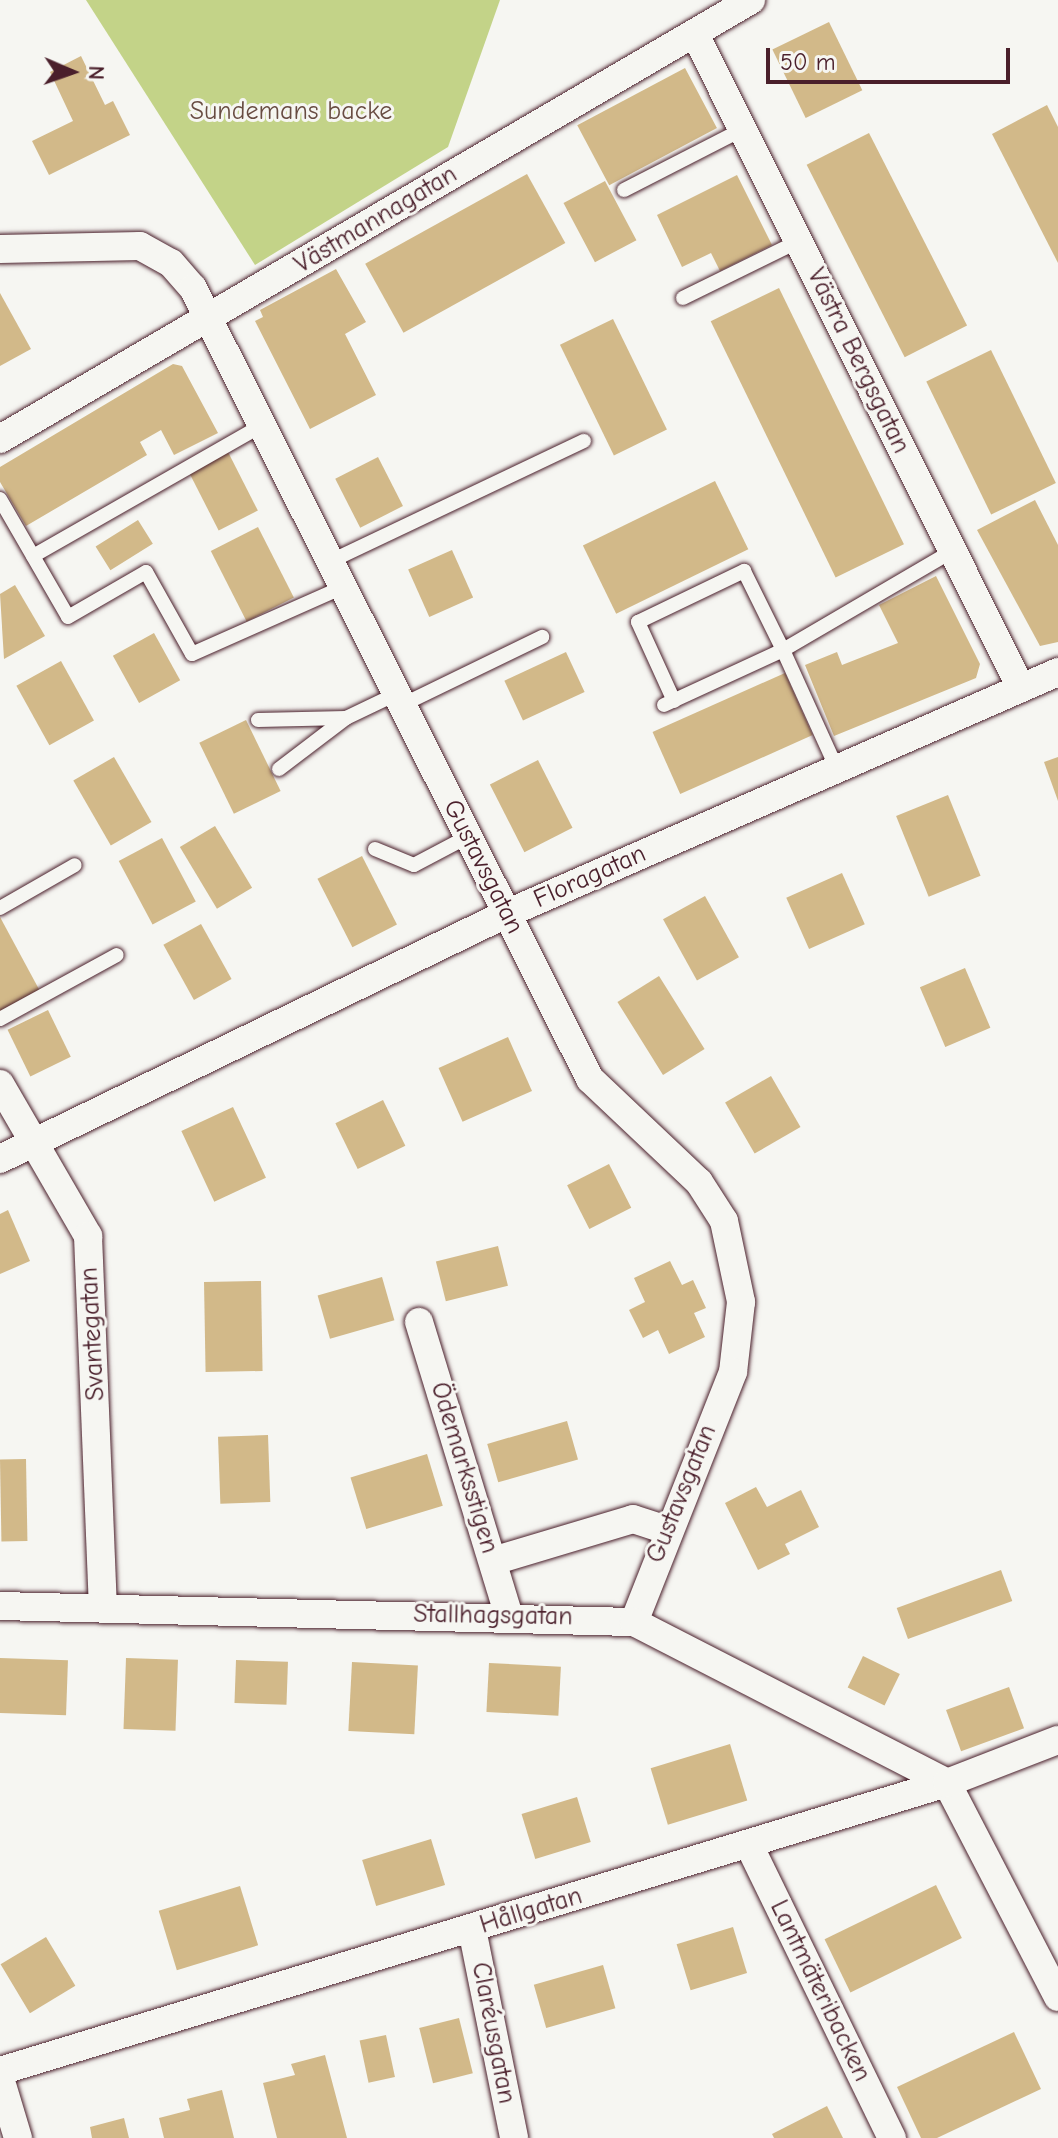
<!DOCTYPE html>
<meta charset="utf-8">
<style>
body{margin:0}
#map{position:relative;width:1058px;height:2138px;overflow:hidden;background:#f6f6f2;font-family:"Comic Neue",sans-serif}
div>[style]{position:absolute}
.green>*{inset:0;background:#c3d388}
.building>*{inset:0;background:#d2b989;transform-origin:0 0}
.roads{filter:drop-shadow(0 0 2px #4a1f2b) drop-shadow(0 0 2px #4a1f2b)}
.service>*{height:14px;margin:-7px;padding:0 7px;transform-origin:7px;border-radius:7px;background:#f6f6f2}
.minor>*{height:28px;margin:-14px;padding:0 14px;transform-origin:14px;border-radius:14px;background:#f6f6f2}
span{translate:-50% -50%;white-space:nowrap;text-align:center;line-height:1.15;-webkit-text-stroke:6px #f6f6f2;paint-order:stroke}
.park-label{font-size:26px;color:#684c42}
.street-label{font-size:26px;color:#4a1f2b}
.north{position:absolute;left:32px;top:32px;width:80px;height:80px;-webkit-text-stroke:6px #f6f6f2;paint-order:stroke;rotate:92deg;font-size:22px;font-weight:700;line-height:32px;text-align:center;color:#4a1f2b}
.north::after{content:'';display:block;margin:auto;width:28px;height:36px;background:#4a1f2b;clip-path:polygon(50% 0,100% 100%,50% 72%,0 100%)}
.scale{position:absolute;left:766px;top:48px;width:244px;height:36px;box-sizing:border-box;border:4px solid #4a1f2b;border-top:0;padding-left:10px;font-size:24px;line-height:28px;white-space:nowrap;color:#4a1f2b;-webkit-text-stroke:6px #f6f6f2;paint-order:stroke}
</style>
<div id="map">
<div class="green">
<div style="clip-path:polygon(86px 0,500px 0,448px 147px,255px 265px)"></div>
</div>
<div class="building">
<div style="left:829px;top:22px;width:76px;height:63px;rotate:64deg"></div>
<div style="clip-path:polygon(81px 56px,105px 105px,113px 101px,130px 135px,49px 175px,32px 141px,73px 121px,50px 72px)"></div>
<div style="left:685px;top:68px;width:68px;height:122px;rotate:62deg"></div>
<div style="clip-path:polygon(1047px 105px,1058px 127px,1058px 263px,992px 134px)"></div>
<div style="left:869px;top:133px;width:216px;height:70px;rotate:63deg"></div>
<div style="left:527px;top:174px;width:79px;height:185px;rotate:61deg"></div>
<div style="clip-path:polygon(737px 175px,772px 245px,720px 271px,711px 253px,682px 267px,657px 215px)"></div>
<div style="left:605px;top:181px;width:67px;height:47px;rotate:62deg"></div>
<div style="clip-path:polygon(336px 269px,366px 322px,345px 334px,376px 395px,310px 429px,255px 321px,263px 317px,260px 310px)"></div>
<div style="left:779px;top:288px;width:285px;height:76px;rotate:64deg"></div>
<div style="clip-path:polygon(0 293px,31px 349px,0 366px)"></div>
<div style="left:613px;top:319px;width:123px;height:59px;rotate:64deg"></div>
<div style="left:991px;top:350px;width:148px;height:72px;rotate:64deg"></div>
<div style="clip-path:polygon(173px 364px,182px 366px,218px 433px,174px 455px,161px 430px,140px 442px,147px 455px,26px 526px,0 482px,0 467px)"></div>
<div style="left:227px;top:450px;width:68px;height:44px;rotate:63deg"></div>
<div style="left:378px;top:457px;width:55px;height:48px;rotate:63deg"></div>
<div style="left:715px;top:481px;width:76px;height:147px;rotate:64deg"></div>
<div style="clip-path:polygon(1035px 500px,1058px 545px,1058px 642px,1040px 646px,977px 530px)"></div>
<div style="left:138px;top:520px;width:28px;height:50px;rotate:58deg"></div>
<div style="left:258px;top:527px;width:79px;height:53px;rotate:63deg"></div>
<div style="left:452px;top:550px;width:52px;height:48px;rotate:66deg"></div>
<div style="clip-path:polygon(936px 576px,980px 664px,976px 678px,834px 736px,805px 665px,837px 652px,842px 665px,898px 643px,879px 605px)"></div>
<div style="clip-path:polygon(15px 585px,45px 636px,4px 659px,0 594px)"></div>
<div style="left:154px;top:633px;width:54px;height:47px;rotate:61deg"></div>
<div style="left:566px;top:652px;width:44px;height:68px;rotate:65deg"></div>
<div style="left:61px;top:661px;width:68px;height:51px;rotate:61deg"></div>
<div style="left:785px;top:673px;width:68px;height:145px;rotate:66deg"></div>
<div style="left:246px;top:720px;width:79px;height:52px;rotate:64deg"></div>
<div style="left:114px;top:757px;width:75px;height:47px;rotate:60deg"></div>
<div style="clip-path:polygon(1058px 757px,1058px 801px,1044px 762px)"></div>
<div style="left:538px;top:760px;width:76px;height:54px;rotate:63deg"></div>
<div style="left:948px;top:795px;width:87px;height:56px;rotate:68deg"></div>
<div style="left:215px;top:826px;width:72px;height:41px;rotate:59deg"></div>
<div style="left:162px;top:838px;width:72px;height:49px;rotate:62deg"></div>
<div style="left:362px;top:856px;width:77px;height:50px;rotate:63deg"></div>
<div style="left:842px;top:873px;width:56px;height:61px;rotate:66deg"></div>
<div style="left:705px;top:896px;width:70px;height:48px;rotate:61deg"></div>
<div style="clip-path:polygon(0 917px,41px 993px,0 1015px)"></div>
<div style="left:201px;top:924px;width:63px;height:43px;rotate:61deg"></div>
<div style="left:965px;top:968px;width:65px;height:49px;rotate:67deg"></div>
<div style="left:659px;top:976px;width:86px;height:49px;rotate:58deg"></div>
<div style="left:48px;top:1010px;width:52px;height:45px;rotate:64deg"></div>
<div style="left:508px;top:1037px;width:59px;height:76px;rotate:66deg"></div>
<div style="left:771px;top:1076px;width:59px;height:53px;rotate:60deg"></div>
<div style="left:383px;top:1100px;width:51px;height:53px;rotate:64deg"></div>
<div style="left:233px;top:1107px;width:78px;height:57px;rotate:65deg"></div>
<div style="left:609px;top:1164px;width:49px;height:47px;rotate:63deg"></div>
<div style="clip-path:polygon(8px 1210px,30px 1261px,0 1274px,0 1214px)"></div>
<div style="left:498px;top:1246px;width:41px;height:64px;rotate:76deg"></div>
<div style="clip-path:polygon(670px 1261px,682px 1285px,693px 1280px,706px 1308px,694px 1313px,705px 1337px,669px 1354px,658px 1330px,643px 1338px,629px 1310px,645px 1302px,634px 1278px)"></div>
<div style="left:382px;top:1277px;width:45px;height:67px;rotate:74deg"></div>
<div style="left:261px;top:1281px;width:90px;height:57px;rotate:89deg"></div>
<div style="left:567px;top:1421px;width:40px;height:83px;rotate:74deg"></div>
<div style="left:268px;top:1435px;width:67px;height:50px;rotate:88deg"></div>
<div style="left:427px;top:1454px;width:54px;height:80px;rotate:73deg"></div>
<div style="left:26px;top:1459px;width:82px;height:26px;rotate:89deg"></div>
<div style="clip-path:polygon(756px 1487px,767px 1507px,801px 1490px,819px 1527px,785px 1544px,790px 1554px,758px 1570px,725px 1503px)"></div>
<div style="left:1001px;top:1570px;width:33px;height:111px;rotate:70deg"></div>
<div style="left:863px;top:1656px;width:41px;height:35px;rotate:26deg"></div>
<div style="left:0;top:1658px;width:68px;height:55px;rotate:2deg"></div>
<div style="left:126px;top:1658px;width:52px;height:71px;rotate:2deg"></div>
<div style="left:236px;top:1660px;width:52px;height:43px;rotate:2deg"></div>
<div style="left:352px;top:1662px;width:66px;height:69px;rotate:3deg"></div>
<div style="left:489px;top:1663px;width:72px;height:49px;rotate:3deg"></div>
<div style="left:1009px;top:1687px;width:44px;height:67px;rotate:70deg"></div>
<div style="left:730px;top:1744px;width:59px;height:83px;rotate:73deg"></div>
<div style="left:577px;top:1797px;width:47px;height:58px;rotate:73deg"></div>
<div style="left:431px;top:1839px;width:48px;height:72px;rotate:73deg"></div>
<div style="left:936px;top:1885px;width:59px;height:124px;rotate:64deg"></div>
<div style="left:240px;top:1886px;width:62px;height:85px;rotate:73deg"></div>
<div style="left:733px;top:1927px;width:48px;height:59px;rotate:73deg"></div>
<div style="left:46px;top:1937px;width:57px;height:53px;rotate:59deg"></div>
<div style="left:603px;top:1965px;width:45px;height:72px;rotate:74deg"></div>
<div style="left:459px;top:2018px;width:57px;height:41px;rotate:76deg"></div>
<div style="clip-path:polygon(1014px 2032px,1041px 2089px,937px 2138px,921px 2138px,897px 2087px)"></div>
<div style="left:386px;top:2035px;width:43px;height:27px;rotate:78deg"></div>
<div style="clip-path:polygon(325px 2055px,347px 2138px,277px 2138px,263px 2083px,295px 2075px,291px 2064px)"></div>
<div style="clip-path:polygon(222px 2090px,234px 2138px,164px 2138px,159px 2118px,190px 2110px,187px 2099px)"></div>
<div style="clip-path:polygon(827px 2106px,843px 2138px,774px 2138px,772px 2134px)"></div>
<div style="clip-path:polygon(124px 2118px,129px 2138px,92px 2138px,90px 2127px)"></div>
</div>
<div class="roads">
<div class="service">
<div style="left:624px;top:190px;width:134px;rotate:-27.1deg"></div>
<div style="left:683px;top:298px;width:129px;rotate:-26.2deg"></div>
<div style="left:0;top:499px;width:136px;rotate:60deg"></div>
<div style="left:68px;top:617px;width:90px;rotate:-30deg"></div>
<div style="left:146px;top:572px;width:94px;rotate:60.7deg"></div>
<div style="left:192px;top:654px;width:165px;rotate:-23.9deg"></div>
<div style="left:33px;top:556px;width:265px;rotate:-29.7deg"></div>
<div style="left:331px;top:561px;width:280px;rotate:-25.4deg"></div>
<div style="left:674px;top:701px;width:87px;rotate:-114.5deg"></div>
<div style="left:638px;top:622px;width:118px;rotate:-25.7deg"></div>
<div style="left:744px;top:571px;width:88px;rotate:63.7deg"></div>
<div style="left:783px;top:650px;width:194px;rotate:-30.3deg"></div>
<div style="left:402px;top:705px;width:156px;rotate:-25.9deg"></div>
<div style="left:664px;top:705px;width:131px;rotate:-24.8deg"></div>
<div style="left:783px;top:650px;width:131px;rotate:65.6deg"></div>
<div style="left:258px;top:720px;width:88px;rotate:-1.3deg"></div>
<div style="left:346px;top:718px;width:55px;rotate:-25.6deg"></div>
<div style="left:279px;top:769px;width:84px;rotate:-37.3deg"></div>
<div style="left:375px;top:849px;width:42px;rotate:22.3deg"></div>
<div style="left:414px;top:865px;width:60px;rotate:-27.8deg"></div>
<div style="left:0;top:908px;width:86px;rotate:-29.8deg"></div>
<div style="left:0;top:1019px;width:133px;rotate:-28.7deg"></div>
</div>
<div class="minor">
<div style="left:695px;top:34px;width:731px;rotate:63.51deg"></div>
<div style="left:0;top:249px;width:140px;rotate:-1.2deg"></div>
<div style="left:140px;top:246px;width:35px;rotate:29deg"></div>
<div style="left:171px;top:263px;width:33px;rotate:49deg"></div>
<div style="left:193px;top:288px;width:885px;rotate:63.35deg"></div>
<div style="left:590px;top:1079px;width:150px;rotate:43.4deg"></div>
<div style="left:699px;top:1182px;width:46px;rotate:57.3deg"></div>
<div style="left:724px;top:1221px;width:83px;rotate:78.1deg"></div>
<div style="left:741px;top:1302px;width:70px;rotate:96.5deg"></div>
<div style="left:733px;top:1372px;width:269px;rotate:111.6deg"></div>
<div style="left:0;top:439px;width:870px;rotate:-30.31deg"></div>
<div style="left:0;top:1084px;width:176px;rotate:59.9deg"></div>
<div style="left:88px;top:1236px;width:372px;rotate:87.7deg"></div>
<div style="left:0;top:1159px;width:562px;rotate:-25.84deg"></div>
<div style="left:506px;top:914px;width:603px;rotate:-23.67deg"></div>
<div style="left:419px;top:1322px;width:304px;rotate:73deg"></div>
<div style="left:493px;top:1561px;width:146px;rotate:-16.7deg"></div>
<div style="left:633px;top:1519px;width:35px;rotate:18deg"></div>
<div style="left:0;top:1606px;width:634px;rotate:1.45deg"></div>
<div style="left:634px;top:1622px;width:352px;rotate:27.2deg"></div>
<div style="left:947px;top:1783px;width:241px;rotate:62.6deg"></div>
<div style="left:749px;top:1845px;width:326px;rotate:64deg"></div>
<div style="left:472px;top:1929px;width:213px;rotate:78.6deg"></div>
<div style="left:0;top:2071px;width:990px;rotate:-16.92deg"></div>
<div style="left:947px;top:1783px;width:119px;rotate:-21.2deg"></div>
<div style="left:0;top:2078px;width:63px;rotate:73.3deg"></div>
</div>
</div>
<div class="park-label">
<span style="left:291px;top:112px">Sundemans backe</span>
</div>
<div class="street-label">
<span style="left:376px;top:220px;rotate:-31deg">Västmannagatan</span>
<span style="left:858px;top:361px;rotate:64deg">Västra Bergsgatan</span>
<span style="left:483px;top:867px;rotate:63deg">Gustavsgatan</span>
<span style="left:590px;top:877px;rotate:-24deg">Floragatan</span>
<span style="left:93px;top:1334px;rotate:-93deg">Svantegatan</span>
<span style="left:464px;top:1468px;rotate:73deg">Ödemarksstigen</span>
<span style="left:682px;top:1494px;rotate:-68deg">Gustavsgatan</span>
<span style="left:493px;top:1616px;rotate:1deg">Stallhagsgatan</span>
<span style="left:531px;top:1911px;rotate:-17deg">Hållgatan</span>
<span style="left:820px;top:1991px;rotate:64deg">Lantmäteribacken</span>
<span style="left:493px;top:2033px;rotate:79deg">Claréusgatan</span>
</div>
<div class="north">N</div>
<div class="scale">50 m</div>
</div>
